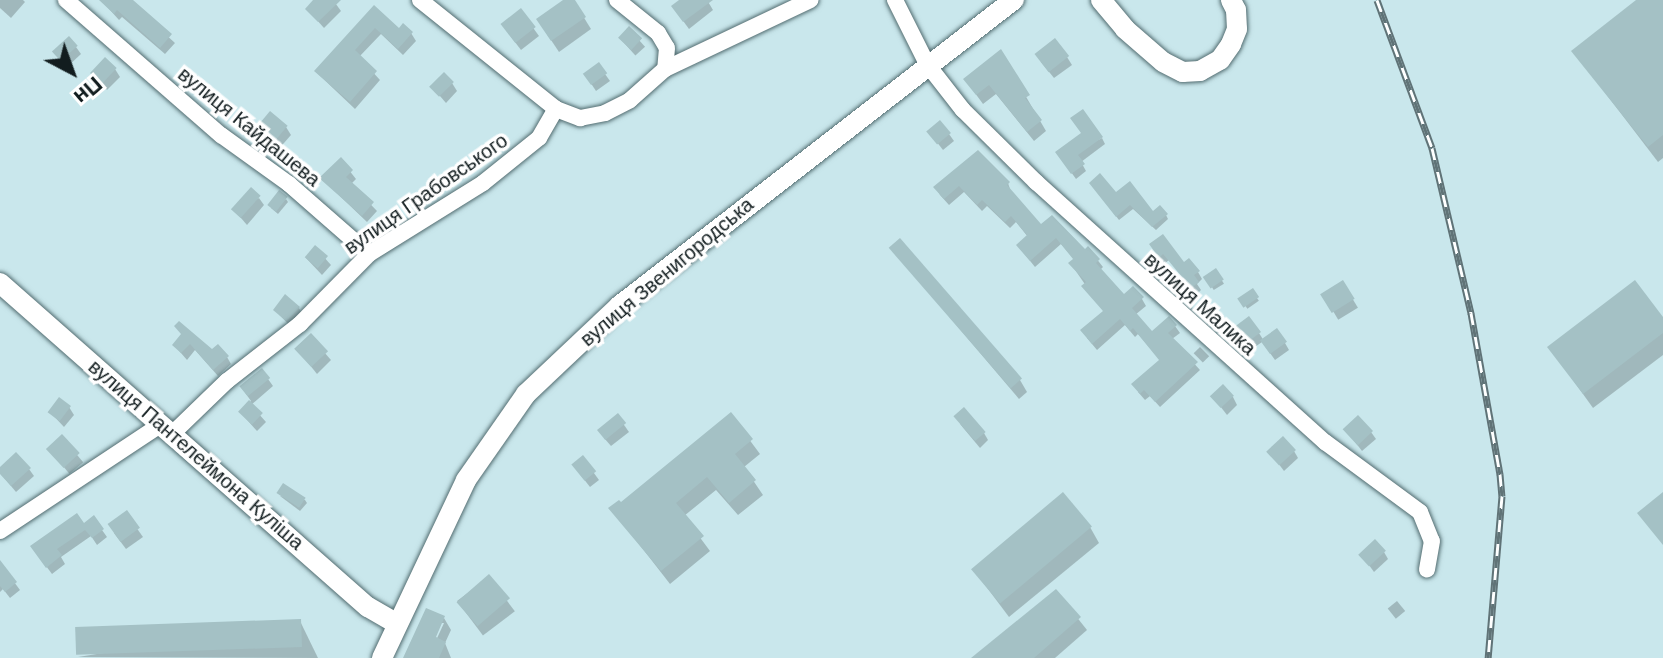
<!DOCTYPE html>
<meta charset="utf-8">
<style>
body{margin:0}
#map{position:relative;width:1663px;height:658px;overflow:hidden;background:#c9e7ec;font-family:Arial,sans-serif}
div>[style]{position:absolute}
.shadow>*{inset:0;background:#0003;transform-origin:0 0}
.building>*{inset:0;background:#a4c1c5;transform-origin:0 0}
.roads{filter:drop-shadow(0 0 2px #526c70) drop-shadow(0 0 2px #526c70)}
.minor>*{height:16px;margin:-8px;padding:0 8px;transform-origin:8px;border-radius:8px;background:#fff}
.tertiary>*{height:20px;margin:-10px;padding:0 10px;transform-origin:10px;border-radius:10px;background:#fff}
.rail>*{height:7px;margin-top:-3.5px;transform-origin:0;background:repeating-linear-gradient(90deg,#fff 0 12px,#607377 0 24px);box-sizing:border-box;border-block:2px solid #607377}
span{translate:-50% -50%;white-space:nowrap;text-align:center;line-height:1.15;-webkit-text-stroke:7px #fff;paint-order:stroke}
.street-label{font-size:20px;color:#121d1f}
.north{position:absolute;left:32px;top:32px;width:80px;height:80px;-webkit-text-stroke:6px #fff;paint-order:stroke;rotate:139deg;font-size:22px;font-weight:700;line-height:32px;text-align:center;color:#121d1f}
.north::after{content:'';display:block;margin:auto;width:28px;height:36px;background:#121d1f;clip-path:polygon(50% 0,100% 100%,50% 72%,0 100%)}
</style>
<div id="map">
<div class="shadow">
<div style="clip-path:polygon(0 0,23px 0,25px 2px,11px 18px,0 8px)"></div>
<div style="clip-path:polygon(101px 0,128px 0,175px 43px,165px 54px,122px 17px,119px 20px)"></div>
<div style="clip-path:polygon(316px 0,333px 0,341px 11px,324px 28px,307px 9px)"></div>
<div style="clip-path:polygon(567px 0,573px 0,591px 29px,559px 52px,545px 31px)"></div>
<div style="clip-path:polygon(683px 0,707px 0,713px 10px,689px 29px,678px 14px)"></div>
<div style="clip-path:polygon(1639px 0,1663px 0,1663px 158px,1658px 162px,1574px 52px)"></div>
<div style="clip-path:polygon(374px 7px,399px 31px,411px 33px,416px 41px,403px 55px,381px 34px,359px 57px,380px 80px,355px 109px,316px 72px)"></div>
<div style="clip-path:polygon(521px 11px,539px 36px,521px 50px,508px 33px)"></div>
<div style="left:629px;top:29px;width:24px;height:13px;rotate:48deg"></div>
<div style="clip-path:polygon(76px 47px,81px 54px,66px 68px,55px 52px)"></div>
<div style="clip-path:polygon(1000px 52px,1046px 131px,1034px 141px,996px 94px,983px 104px,972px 89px)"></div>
<div style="clip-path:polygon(1067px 57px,1072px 65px,1054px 78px,1041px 62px)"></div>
<div style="clip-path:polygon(115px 69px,120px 77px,107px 90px,93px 73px)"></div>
<div style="clip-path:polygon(605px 74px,610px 81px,596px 91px,590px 82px)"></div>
<div style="clip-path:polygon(452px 83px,457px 91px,446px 103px,433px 88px)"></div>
<div style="clip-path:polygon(286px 127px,291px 135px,277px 151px,257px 129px)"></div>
<div style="clip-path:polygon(929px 132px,949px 134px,954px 141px,943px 150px)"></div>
<div style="clip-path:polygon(1102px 138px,1105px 144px,1081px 162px,1086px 171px,1076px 179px,1061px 158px)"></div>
<div style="clip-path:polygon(978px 153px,1008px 183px,1011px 192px,1041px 227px,1084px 252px,1088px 248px,1103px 267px,1100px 270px,1123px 297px,1142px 299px,1146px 306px,1135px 315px,1152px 334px,1175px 326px,1180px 333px,1172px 339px,1200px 370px,1160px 407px,1150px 396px,1145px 400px,1138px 392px,1161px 361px,1138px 334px,1135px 337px,1125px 325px,1097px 350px,1087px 338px,1104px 312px,1071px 264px,1075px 260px,1061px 244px,1035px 267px,1018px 246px,1028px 237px,1016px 222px,1010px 228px,987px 206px,982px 211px,964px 192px,949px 205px,940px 195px,936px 188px)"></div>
<div style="clip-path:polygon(341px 160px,356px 179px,351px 184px,377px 211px,367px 222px,321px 178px)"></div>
<div style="clip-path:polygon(1094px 188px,1153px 214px,1166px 215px,1168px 219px,1156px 230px,1133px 209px,1119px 220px)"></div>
<div style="clip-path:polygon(259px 198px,264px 205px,247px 225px,234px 210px)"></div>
<div style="clip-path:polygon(286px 199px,288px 202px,278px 214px,271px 208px)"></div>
<div style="clip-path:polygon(1151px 245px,1198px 272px,1202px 279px,1197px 284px,1201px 290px,1197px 294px,1169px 260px,1164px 264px)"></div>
<div style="clip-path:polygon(315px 247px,331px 265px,322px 275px,306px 258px)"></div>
<div style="clip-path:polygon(891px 248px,1020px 380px,1027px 392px,1019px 399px)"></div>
<div style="left:1216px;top:271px;width:15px;height:12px;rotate:58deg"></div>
<div style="left:1343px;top:283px;width:29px;height:23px;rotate:59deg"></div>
<div style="left:1252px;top:291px;width:12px;height:14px;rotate:55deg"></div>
<div style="clip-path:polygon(299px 308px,303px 315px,291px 327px,275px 310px)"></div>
<div style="clip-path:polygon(1663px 320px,1663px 355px,1593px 408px,1550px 348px)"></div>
<div style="clip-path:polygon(1259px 333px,1264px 341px,1285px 343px,1289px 350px,1275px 360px,1262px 342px,1252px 349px,1242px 335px)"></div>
<div style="clip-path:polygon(182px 335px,227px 357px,231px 364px,218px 376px,195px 350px,187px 360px,174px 345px)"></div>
<div style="clip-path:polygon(310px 336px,331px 360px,317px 374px,297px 349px)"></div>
<div style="left:1200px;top:347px;width:13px;height:9px;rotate:45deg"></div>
<div style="clip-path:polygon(268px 379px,273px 386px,251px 405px,266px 422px,257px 431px,240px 412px,251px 401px,241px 387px)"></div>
<div style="clip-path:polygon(1213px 397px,1233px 397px,1237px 405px,1227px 415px)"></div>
<div style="clip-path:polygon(69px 407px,74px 415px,64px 427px,50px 412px)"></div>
<div style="clip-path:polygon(617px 415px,629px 432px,611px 446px,604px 438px)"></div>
<div style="clip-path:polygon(731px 415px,760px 454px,744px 467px,763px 495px,738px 515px,716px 490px,684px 516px,710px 551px,670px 584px,611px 508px,621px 505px)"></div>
<div style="clip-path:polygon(960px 424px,984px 433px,988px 440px,980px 448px)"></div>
<div style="clip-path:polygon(1345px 429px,1371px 432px,1376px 439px,1362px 451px)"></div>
<div style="left:62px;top:437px;width:33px;height:18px;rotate:50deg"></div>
<div style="clip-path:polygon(1269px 451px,1294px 451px,1298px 458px,1284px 471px)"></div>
<div style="clip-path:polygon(583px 458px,599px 480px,590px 487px,579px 473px)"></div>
<div style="clip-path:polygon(29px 469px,34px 476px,16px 492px,0 473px)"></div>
<div style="clip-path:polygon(280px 496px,305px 500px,307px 503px,300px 511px)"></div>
<div style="clip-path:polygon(126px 513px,143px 537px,126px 549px,114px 533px)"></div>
<div style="clip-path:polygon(83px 526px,102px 530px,107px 537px,97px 545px,91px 536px,61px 557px,65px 564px,52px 574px,37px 554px)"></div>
<div style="clip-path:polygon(1090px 527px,1099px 543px,1009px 617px,973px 569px)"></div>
<div style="clip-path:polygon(1384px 552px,1388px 559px,1374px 572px,1361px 554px)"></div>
<div style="clip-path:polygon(0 563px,20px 590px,10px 598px,3px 589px,0 592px)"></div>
<div style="left:489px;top:577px;width:43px;height:40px;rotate:53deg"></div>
<div style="clip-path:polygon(1056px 591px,1087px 630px,1055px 658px,974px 658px)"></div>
<div style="left:1397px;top:601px;width:13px;height:12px;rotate:51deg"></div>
<div style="clip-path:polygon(evenodd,444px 618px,451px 630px,445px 643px,451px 658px,405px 658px,444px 618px,440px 623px,444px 623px,433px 647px,430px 645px,440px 623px)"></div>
<div style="clip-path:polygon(300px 621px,318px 658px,78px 657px)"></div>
</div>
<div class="building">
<div style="clip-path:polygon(99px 0,133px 0,172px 34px,160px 48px,117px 10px,114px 14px)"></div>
<div style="clip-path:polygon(313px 0,341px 0,318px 22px,305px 9px)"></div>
<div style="clip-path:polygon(563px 0,575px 0,586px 17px,551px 41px,536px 19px)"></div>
<div style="clip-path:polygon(679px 0,713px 0,683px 22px,671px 6px)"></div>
<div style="clip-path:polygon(1636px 0,1663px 0,1663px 135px,1648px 147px,1571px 51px)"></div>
<div style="clip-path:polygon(374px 5px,399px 28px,403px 23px,413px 32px,398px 49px,375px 28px,355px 50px,377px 71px,350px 102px,314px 71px)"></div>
<div style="left:521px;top:8px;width:24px;height:26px;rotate:52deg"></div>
<div style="left:629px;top:26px;width:18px;height:16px;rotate:43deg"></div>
<div style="left:69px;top:36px;width:13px;height:23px;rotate:48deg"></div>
<div style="left:1055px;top:38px;width:23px;height:26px;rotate:52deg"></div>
<div style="clip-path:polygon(1001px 49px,1030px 95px,1025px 98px,1042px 120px,1027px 132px,989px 85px,976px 95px,963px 79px)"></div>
<div style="left:105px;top:57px;width:16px;height:22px;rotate:43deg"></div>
<div style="left:599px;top:62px;width:14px;height:20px;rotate:54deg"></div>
<div style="left:444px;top:72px;width:14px;height:21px;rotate:45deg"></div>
<div style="clip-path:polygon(1083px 109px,1103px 137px,1078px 155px,1085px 164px,1071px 174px,1055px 152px,1081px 133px,1070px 118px)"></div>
<div style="left:270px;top:111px;width:23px;height:24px;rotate:40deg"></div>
<div style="left:940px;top:120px;width:17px;height:18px;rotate:50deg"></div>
<div style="clip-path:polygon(978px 150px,1010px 182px,1007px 185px,1041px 224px,1052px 215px,1085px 249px,1088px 246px,1100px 259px,1096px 263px,1124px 294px,1133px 286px,1144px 297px,1132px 308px,1152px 331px,1169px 316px,1177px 325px,1168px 333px,1198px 362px,1155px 402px,1144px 390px,1140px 394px,1131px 384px,1159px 360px,1133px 328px,1130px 331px,1120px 319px,1092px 344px,1080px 330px,1103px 311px,1081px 286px,1086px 282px,1068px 263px,1073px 259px,1056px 238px,1030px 261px,1016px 245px,1027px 235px,1011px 216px,1005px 222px,982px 200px,977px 205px,959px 186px,944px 199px,933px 187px)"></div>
<div style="clip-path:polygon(341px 157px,353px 170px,346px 177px,374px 202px,362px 216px,319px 178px)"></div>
<div style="clip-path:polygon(1100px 173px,1116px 192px,1130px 181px,1153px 211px,1160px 205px,1168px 214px,1152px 227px,1130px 205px,1116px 217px,1089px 183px)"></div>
<div style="left:251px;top:187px;width:13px;height:30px;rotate:42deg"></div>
<div style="left:279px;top:190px;width:11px;height:19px;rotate:38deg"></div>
<div style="clip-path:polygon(1163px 234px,1184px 262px,1189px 258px,1200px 271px,1194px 275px,1199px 282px,1191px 288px,1163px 254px,1159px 258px,1149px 244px)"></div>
<div style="left:900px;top:238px;width:186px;height:15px;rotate:49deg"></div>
<div style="left:315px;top:245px;width:17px;height:16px;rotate:40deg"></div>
<div style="left:1216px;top:268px;width:14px;height:16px;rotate:56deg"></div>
<div style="left:1343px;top:280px;width:22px;height:27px;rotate:58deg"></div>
<div style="clip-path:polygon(1635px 280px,1663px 317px,1663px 333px,1583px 394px,1547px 347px)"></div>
<div style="left:1253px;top:288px;width:11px;height:19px;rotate:56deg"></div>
<div style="clip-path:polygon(285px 294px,300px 307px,286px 321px,273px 310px)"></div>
<div style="left:1249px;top:316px;width:20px;height:18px;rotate:53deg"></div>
<div style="clip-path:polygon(179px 321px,212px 349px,218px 344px,229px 356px,213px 370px,190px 344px,181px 353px,172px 345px,181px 334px,174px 326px)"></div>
<div style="left:1277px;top:328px;width:17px;height:21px;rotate:54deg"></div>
<div style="left:311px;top:333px;width:25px;height:23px;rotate:47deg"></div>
<div style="left:262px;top:368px;width:13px;height:29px;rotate:51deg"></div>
<div style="left:1223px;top:384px;width:16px;height:18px;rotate:47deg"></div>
<div style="left:59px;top:397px;width:15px;height:19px;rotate:37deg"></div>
<div style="left:249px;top:400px;width:19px;height:16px;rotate:43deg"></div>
<div style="left:964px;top:407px;width:33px;height:14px;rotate:49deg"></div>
<div style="clip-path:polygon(731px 412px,753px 439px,735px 454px,756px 480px,729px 503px,707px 477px,676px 503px,704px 536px,661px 571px,608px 508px,619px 500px,621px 502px)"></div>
<div style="left:618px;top:413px;width:13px;height:27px;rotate:51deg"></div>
<div style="left:1358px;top:415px;width:22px;height:21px;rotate:47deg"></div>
<div style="left:62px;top:434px;width:26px;height:22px;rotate:47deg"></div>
<div style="left:1283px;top:436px;width:19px;height:23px;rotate:47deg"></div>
<div style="clip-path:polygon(16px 452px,31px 468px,11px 486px,0 474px,0 467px)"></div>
<div style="left:583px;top:455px;width:21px;height:15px;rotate:51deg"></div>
<div style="left:283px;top:483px;width:27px;height:12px;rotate:33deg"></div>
<div style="left:1063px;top:492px;width:45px;height:120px;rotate:50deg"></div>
<div style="clip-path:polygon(1663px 492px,1663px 545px,1637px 513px)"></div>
<div style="left:127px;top:510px;width:22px;height:24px;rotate:54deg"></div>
<div style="clip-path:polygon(77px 513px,84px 523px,94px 515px,104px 529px,92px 538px,85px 530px,57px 549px,62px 555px,46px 568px,30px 546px)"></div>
<div style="left:1375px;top:539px;width:16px;height:23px;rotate:47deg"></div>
<div style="clip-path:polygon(0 560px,17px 582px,5px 592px,0 586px)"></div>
<div style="left:489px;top:574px;width:32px;height:43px;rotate:49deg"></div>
<div style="clip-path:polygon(1056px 589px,1081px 617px,1034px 658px,971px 658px)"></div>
<div style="clip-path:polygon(426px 608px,445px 616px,436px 637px,446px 642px,439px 658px,403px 658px)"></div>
<div style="left:301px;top:619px;width:28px;height:226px;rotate:88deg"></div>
</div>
<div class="roads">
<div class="minor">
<div style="left:66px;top:0;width:206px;rotate:41.1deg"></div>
<div style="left:221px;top:135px;width:84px;rotate:35.8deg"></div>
<div style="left:289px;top:184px;width:106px;rotate:41.2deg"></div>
<div style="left:420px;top:0;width:174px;rotate:38.7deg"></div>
<div style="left:617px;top:0;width:53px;rotate:38.8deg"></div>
<div style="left:658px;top:33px;width:17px;rotate:59deg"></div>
<div style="left:667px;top:48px;width:21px;rotate:95deg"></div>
<div style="left:895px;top:0;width:72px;rotate:63.4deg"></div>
<div style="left:927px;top:64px;width:58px;rotate:52deg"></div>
<div style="left:963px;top:110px;width:103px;rotate:44.6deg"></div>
<div style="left:1036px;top:182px;width:389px;rotate:42deg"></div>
<div style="left:1325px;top:442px;width:118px;rotate:36.4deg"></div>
<div style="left:1420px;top:512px;width:31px;rotate:68deg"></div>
<div style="left:1432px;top:541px;width:29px;rotate:100deg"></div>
<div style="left:171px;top:435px;width:78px;rotate:-44deg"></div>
<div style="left:227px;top:381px;width:93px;rotate:-38deg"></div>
<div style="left:300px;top:324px;width:98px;rotate:-45.4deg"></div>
<div style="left:369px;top:254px;width:134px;rotate:-31.9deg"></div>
<div style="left:483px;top:183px;width:72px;rotate:-38.8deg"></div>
<div style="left:539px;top:138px;width:34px;rotate:-60deg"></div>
<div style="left:556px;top:109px;width:26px;rotate:21deg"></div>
<div style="left:580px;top:118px;width:25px;rotate:-11deg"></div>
<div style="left:605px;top:113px;width:28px;rotate:-27deg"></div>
<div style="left:630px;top:100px;width:47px;rotate:-41.5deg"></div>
<div style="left:665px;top:69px;width:161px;rotate:-25.4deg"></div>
<div style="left:0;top:531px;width:192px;rotate:-33.5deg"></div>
</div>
<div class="tertiary">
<div style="left:1101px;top:0;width:38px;rotate:50deg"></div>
<div style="left:1125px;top:29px;width:50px;rotate:41deg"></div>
<div style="left:1163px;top:62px;width:22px;rotate:27deg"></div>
<div style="left:1183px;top:72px;width:17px;rotate:-3deg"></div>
<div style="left:1200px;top:71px;width:23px;rotate:-29deg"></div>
<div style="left:1220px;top:60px;width:19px;rotate:-55deg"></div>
<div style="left:1231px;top:44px;width:16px;rotate:-68deg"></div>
<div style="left:1237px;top:29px;width:19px;rotate:-93deg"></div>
<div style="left:1236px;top:10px;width:11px;rotate:-117deg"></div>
<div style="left:0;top:283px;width:490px;rotate:41.4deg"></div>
<div style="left:368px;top:607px;width:32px;rotate:30deg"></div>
<div style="left:382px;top:658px;width:197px;rotate:-64.7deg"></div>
<div style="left:466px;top:480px;width:105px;rotate:-55.1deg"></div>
<div style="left:526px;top:394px;width:128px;rotate:-43.4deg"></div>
<div style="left:619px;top:306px;width:500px;rotate:-37.8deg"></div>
</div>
</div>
<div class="rail">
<div style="left:1377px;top:0;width:158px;rotate:69.6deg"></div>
<div style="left:1432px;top:148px;width:170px;rotate:76.7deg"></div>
<div style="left:1471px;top:313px;width:164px;rotate:79.8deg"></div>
<div style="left:1500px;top:474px;width:22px;rotate:85deg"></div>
<div style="left:1502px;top:496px;width:163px;rotate:94.9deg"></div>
</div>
<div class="street-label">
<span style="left:249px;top:127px;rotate:39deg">вулиця Кайдашева</span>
<span style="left:426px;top:194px;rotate:-35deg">вулиця Грабовського</span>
<span style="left:667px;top:272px;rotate:-40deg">вулиця Звенигородська</span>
<span style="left:1200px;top:304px;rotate:42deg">вулиця Малика</span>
<span style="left:196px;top:455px;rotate:41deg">вулиця Пантелеймона Куліша</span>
</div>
<div class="north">Пн</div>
</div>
